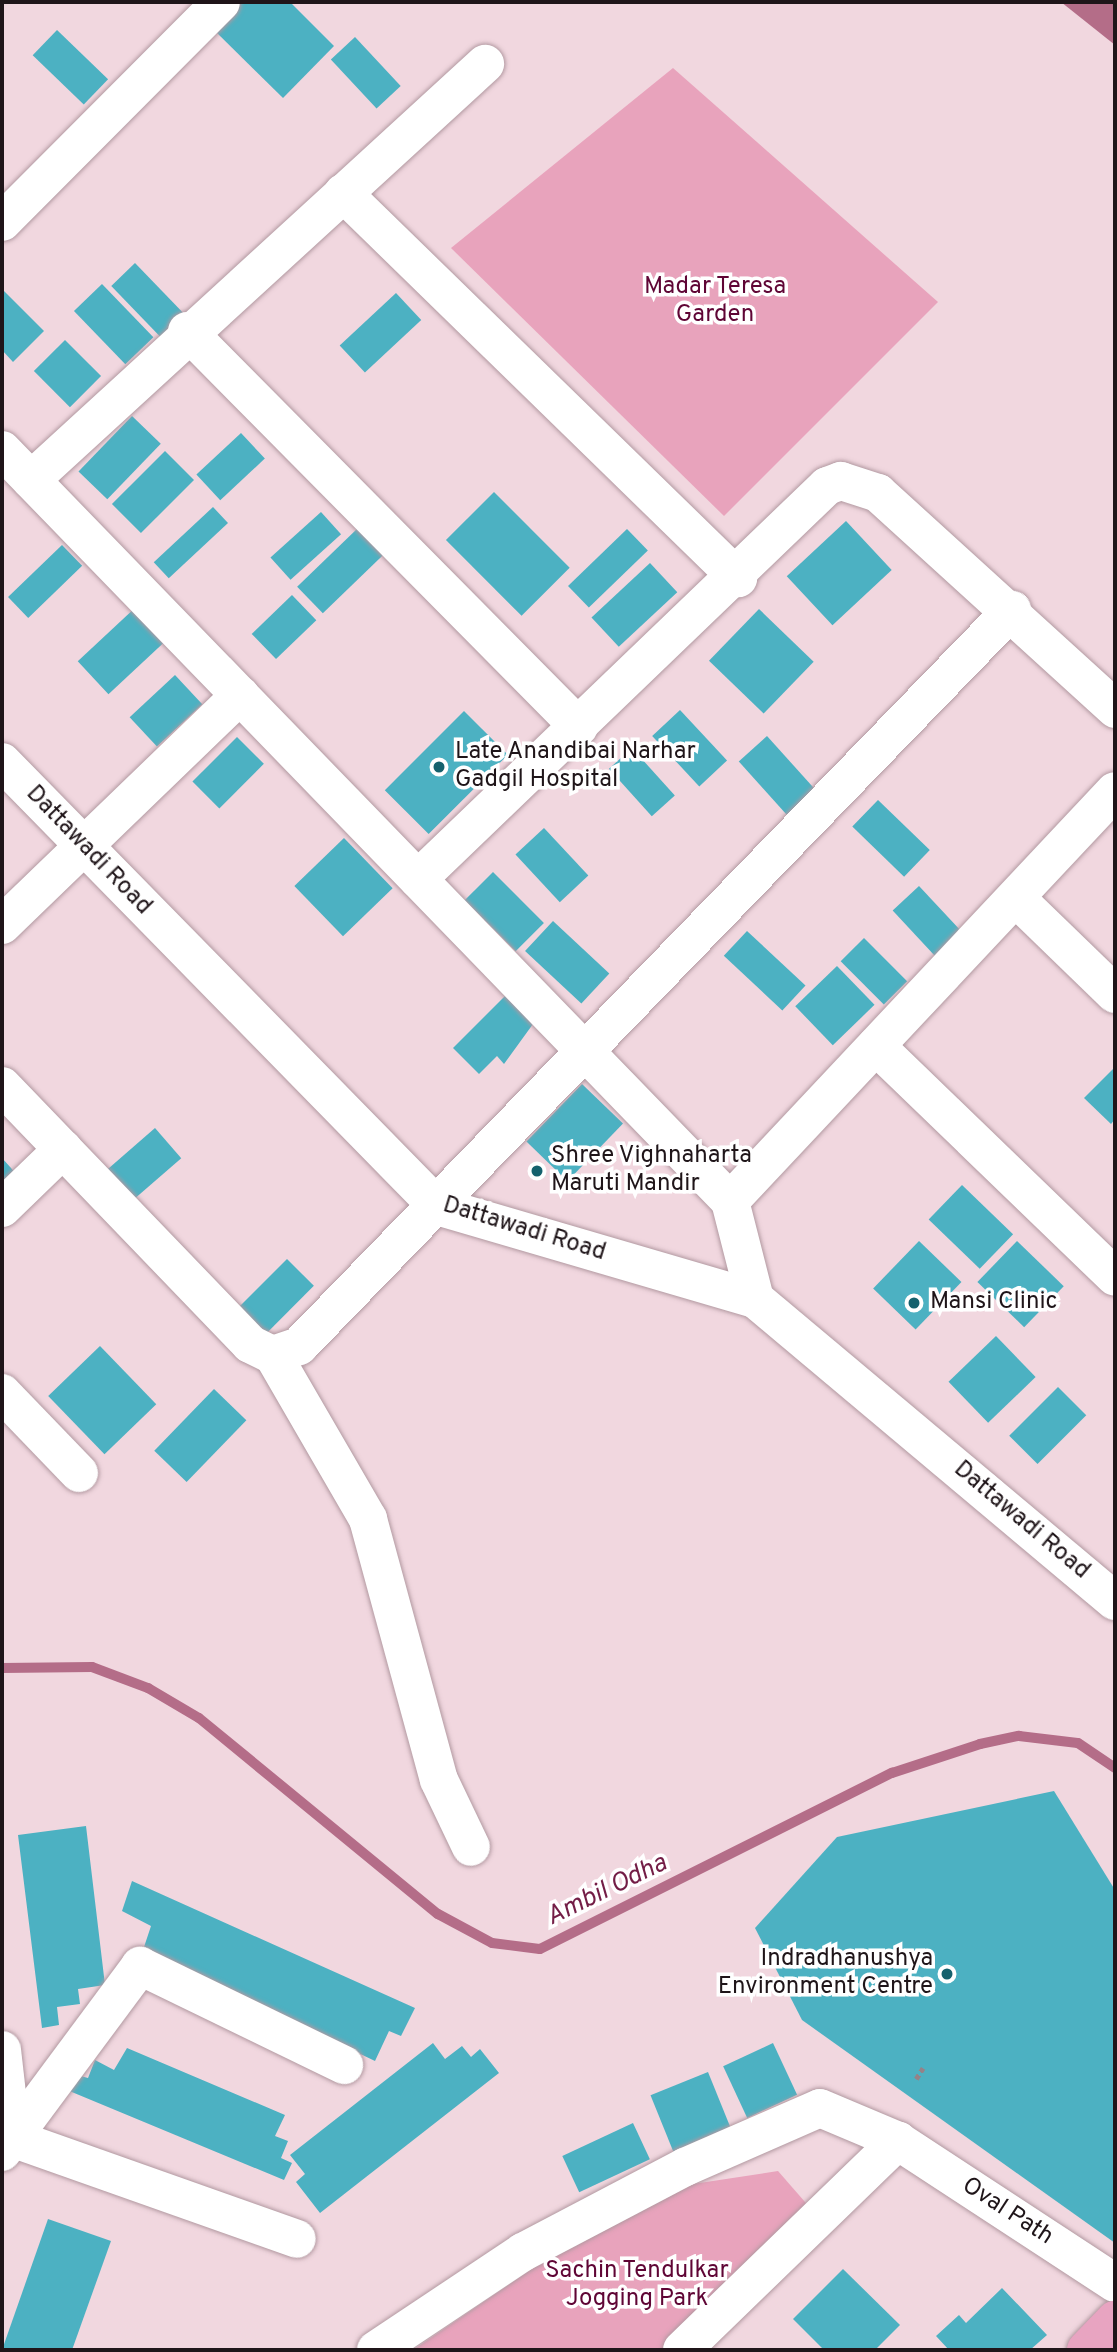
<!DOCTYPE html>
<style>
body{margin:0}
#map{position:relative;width:1117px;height:2352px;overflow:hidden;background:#f1d7df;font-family:Overpass,sans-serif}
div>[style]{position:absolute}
.green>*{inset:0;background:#e8a3bc}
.water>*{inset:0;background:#b46d88}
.stream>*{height:10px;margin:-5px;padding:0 5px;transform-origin:5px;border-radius:5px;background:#b46d88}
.building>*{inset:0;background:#4cb1c2;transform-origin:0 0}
.path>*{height:4.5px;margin-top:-2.25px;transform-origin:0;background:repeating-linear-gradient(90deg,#958288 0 5px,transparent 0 8.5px)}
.roads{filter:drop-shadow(0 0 2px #b299a1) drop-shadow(0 0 2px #b299a1)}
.minor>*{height:38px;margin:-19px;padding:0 19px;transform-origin:19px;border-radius:19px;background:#fff}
.major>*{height:38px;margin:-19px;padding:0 19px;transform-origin:19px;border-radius:19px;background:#e8a4c1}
.dots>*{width:19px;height:19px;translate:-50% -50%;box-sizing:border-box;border:4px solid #fff;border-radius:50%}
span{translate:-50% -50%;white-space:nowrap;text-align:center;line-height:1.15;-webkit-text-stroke:7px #fff;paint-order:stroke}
.park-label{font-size:24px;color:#5f0535}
.poi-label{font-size:24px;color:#1f1519}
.left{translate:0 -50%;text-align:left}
.right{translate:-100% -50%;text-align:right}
.street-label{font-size:24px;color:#1f1519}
.water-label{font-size:26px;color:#731d46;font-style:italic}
.frame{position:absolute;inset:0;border:4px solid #1f1519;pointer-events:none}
</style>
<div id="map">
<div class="green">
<div style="clip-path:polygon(673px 68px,938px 302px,724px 516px,451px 248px)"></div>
<div style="clip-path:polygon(778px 2171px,812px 2210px,663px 2350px,413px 2350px,535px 2267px,693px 2184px)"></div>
</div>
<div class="water">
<div style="clip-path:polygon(1061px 2px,1115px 2px,1115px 45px)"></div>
</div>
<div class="stream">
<div style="left:2px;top:1668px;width:90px;rotate:-0.6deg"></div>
<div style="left:92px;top:1667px;width:60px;rotate:20.6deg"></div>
<div style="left:148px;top:1688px;width:59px;rotate:30.5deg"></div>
<div style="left:199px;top:1718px;width:309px;rotate:39.4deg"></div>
<div style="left:438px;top:1914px;width:61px;rotate:28.2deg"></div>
<div style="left:492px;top:1943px;width:48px;rotate:7.1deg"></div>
<div style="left:540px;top:1949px;width:394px;rotate:-26.6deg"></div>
<div style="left:892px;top:1773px;width:93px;rotate:-18.2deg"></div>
<div style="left:980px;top:1744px;width:40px;rotate:-12deg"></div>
<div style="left:1019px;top:1736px;width:59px;rotate:6.8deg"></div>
<div style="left:1078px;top:1743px;width:45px;rotate:34deg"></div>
</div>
<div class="building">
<div style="clip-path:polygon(240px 2px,290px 2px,334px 46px,283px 98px,213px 29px)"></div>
<div style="left:57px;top:30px;width:71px;height:35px;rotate:44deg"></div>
<div style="left:355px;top:37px;width:67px;height:33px;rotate:47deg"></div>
<div style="left:135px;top:263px;width:74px;height:33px;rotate:46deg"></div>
<div style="left:102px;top:284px;width:74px;height:39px;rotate:46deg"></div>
<div style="clip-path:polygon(2px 289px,44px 331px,13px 362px,2px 350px)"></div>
<div style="left:396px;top:293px;width:37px;height:77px;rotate:47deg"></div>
<div style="left:65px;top:340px;width:51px;height:44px;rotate:45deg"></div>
<div style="left:132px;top:416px;width:40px;height:77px;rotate:44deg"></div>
<div style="left:241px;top:433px;width:35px;height:61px;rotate:47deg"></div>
<div style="left:165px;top:451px;width:41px;height:75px;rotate:45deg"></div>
<div style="left:494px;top:492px;width:107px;height:68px;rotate:45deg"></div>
<div style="left:213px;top:507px;width:22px;height:81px;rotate:47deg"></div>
<div style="left:321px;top:512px;width:30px;height:68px;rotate:48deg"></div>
<div style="left:846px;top:521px;width:67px;height:81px;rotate:47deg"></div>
<div style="left:359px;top:527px;width:37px;height:86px;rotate:46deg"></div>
<div style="left:627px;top:529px;width:30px;height:82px;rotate:46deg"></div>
<div style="left:62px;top:545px;width:29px;height:75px;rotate:46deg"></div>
<div style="left:650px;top:563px;width:40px;height:80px;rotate:47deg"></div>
<div style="left:292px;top:595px;width:35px;height:56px;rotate:46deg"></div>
<div style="left:137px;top:606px;width:45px;height:81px;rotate:47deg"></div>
<div style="left:759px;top:609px;width:76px;height:72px;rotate:44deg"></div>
<div style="left:175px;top:675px;width:40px;height:62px;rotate:47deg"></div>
<div style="left:680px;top:710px;width:69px;height:38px;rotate:47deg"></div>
<div style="left:464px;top:711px;width:62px;height:112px;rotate:45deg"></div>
<div style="left:767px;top:736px;width:73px;height:38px;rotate:48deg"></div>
<div style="left:237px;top:737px;width:38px;height:63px;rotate:45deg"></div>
<div style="left:632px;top:748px;width:64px;height:31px;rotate:48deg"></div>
<div style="left:878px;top:800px;width:72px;height:37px;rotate:44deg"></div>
<div style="left:544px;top:828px;width:65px;height:39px;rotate:47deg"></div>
<div style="left:344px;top:838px;width:70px;height:69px;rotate:46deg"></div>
<div style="left:493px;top:872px;width:72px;height:40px;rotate:45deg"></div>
<div style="left:919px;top:886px;width:74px;height:36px;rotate:47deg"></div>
<div style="left:553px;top:921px;width:77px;height:41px;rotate:43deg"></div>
<div style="left:747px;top:931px;width:80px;height:34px;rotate:43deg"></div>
<div style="left:864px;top:938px;width:61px;height:33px;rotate:45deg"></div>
<div style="left:837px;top:966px;width:54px;height:58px;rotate:46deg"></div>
<div style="clip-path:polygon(505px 996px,533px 1024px,504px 1064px,497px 1056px,479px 1074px,453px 1048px)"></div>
<div style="clip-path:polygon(1115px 1067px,1115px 1119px,1111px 1124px,1084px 1098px)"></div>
<div style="left:582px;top:1084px;width:57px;height:80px;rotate:44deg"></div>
<div style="left:155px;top:1128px;width:40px;height:73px;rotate:49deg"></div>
<div style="clip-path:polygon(2px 1158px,20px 1178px,2px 1195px)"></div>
<div style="left:962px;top:1185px;width:71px;height:48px;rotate:44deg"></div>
<div style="left:919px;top:1241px;width:59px;height:66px;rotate:44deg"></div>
<div style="left:1017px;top:1241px;width:65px;height:57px;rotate:44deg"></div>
<div style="left:287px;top:1259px;width:38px;height:75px;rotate:45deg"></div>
<div style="left:996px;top:1336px;width:57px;height:66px;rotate:46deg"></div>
<div style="left:100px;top:1346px;width:81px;height:72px;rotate:46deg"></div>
<div style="left:1058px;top:1387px;width:40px;height:69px;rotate:45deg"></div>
<div style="left:214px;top:1389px;width:45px;height:86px;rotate:44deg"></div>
<div style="clip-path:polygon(1054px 1791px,1115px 1890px,1115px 2243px,802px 2020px,755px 1928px,837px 1837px)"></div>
<div style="clip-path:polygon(86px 1826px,105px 1985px,78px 1989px,80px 2004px,57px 2007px,59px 2025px,42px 2028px,18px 1835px)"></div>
<div style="clip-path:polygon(132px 1881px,415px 2008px,401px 2036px,389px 2031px,375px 2061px,143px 1950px,151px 1926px,122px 1911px)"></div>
<div style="clip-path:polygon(433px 2043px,445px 2059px,462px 2046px,471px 2057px,480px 2049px,499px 2073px,320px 2213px,296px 2182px,305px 2174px,290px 2155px)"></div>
<div style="left:773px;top:2043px;width:57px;height:55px;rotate:65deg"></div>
<div style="clip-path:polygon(127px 2048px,285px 2115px,275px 2136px,288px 2141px,281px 2158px,292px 2163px,284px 2180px,67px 2090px,73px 2074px,88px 2078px,95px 2060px,114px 2070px)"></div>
<div style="left:708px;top:2072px;width:67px;height:62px;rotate:68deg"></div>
<div style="left:633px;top:2123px;width:40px;height:78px;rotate:65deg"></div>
<div style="clip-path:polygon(48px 2219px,111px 2241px,72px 2350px,2px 2350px)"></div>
<div style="clip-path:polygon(843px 2269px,900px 2325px,875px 2350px,824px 2350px,793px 2319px)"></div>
<div style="clip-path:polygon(1002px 2288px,1047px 2335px,1030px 2350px,949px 2350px,936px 2336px,959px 2315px,966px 2323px)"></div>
</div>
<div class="path">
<div style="left:916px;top:2079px;width:13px;rotate:-58deg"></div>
</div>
<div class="roads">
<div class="minor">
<div style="left:343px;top:193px;width:552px;rotate:44.27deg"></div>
<div style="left:2px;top:222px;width:310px;rotate:-45.1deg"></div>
<div style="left:187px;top:331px;width:557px;rotate:45.29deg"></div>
<div style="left:2px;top:450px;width:1046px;rotate:45.89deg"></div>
<div style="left:730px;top:1201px;width:101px;rotate:75.7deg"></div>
<div style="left:31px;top:480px;width:616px;rotate:-42.5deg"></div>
<div style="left:2px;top:762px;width:622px;rotate:45.59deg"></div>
<div style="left:437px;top:1206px;width:331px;rotate:16.3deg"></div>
<div style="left:755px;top:1299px;width:470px;rotate:40deg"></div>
<div style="left:418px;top:879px;width:567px;rotate:-43.86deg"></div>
<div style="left:827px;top:486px;width:15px;rotate:-20deg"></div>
<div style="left:841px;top:481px;width:39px;rotate:18deg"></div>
<div style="left:878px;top:493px;width:321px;rotate:42.3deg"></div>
<div style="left:1016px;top:898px;width:138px;rotate:44.1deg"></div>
<div style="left:2px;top:925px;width:331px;rotate:-44deg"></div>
<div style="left:876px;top:1046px;width:332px;rotate:44deg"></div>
<div style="left:2px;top:1086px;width:358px;rotate:46.1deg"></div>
<div style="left:250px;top:1344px;width:25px;rotate:26deg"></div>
<div style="left:273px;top:1355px;width:190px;rotate:59.9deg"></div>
<div style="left:368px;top:1519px;width:270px;rotate:74.8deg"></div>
<div style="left:439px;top:1780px;width:74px;rotate:64.5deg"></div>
<div style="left:730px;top:1201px;width:562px;rotate:-46.8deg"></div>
<div style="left:2px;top:1208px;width:85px;rotate:-44deg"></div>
<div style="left:273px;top:1355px;width:28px;rotate:-19deg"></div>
<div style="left:299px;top:1346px;width:1025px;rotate:-45.91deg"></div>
<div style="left:2px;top:1393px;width:111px;rotate:46.1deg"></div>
<div style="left:2px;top:2050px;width:89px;rotate:83.5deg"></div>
<div style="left:12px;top:2138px;width:302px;rotate:19.5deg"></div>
<div style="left:2px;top:2152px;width:232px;rotate:-53.4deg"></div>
<div style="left:140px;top:1966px;width:227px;rotate:25.9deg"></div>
<div style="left:376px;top:2350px;width:177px;rotate:-33.7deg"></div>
<div style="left:523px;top:2252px;width:183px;rotate:-27.7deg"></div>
<div style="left:685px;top:2167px;width:147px;rotate:-23.6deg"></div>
<div style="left:820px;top:2108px;width:85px;rotate:22.9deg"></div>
<div style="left:898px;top:2141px;width:259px;rotate:33.2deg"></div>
<div style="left:682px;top:2350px;width:301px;rotate:-44.1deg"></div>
</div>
<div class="major">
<div style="left:1086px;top:2350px;width:42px;rotate:-46deg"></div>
</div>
</div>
<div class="dots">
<div style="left:439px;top:767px;background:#15616d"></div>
<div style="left:537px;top:1171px;background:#15616d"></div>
<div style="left:914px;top:1303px;background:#15616d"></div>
<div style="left:947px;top:1974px;background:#15616d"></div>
</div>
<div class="park-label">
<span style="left:715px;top:302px">Madar Teresa<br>Garden</span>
<span style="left:637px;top:2286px">Sachin Tendulkar<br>Jogging Park</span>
</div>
<div class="poi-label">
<span class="left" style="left:455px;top:767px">Late Anandibai Narhar<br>Gadgil Hospital</span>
<span class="left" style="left:551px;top:1171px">Shree Vighnaharta<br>Maruti Mandir</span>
<span class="left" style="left:930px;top:1303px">Mansi Clinic</span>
<span class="right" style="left:933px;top:1974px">Indradhanushya<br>Environment Centre</span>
</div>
<div class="street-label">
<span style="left:88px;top:851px;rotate:46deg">Dattawadi Road</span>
<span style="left:524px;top:1230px;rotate:17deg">Dattawadi Road</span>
<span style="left:1021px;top:1521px;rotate:40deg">Dattawadi Road</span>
<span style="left:1007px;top:2212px;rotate:33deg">Oval Path</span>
</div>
<div class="water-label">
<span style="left:607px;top:1891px;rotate:-26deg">Ambil Odha</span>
</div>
<div class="frame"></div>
</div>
